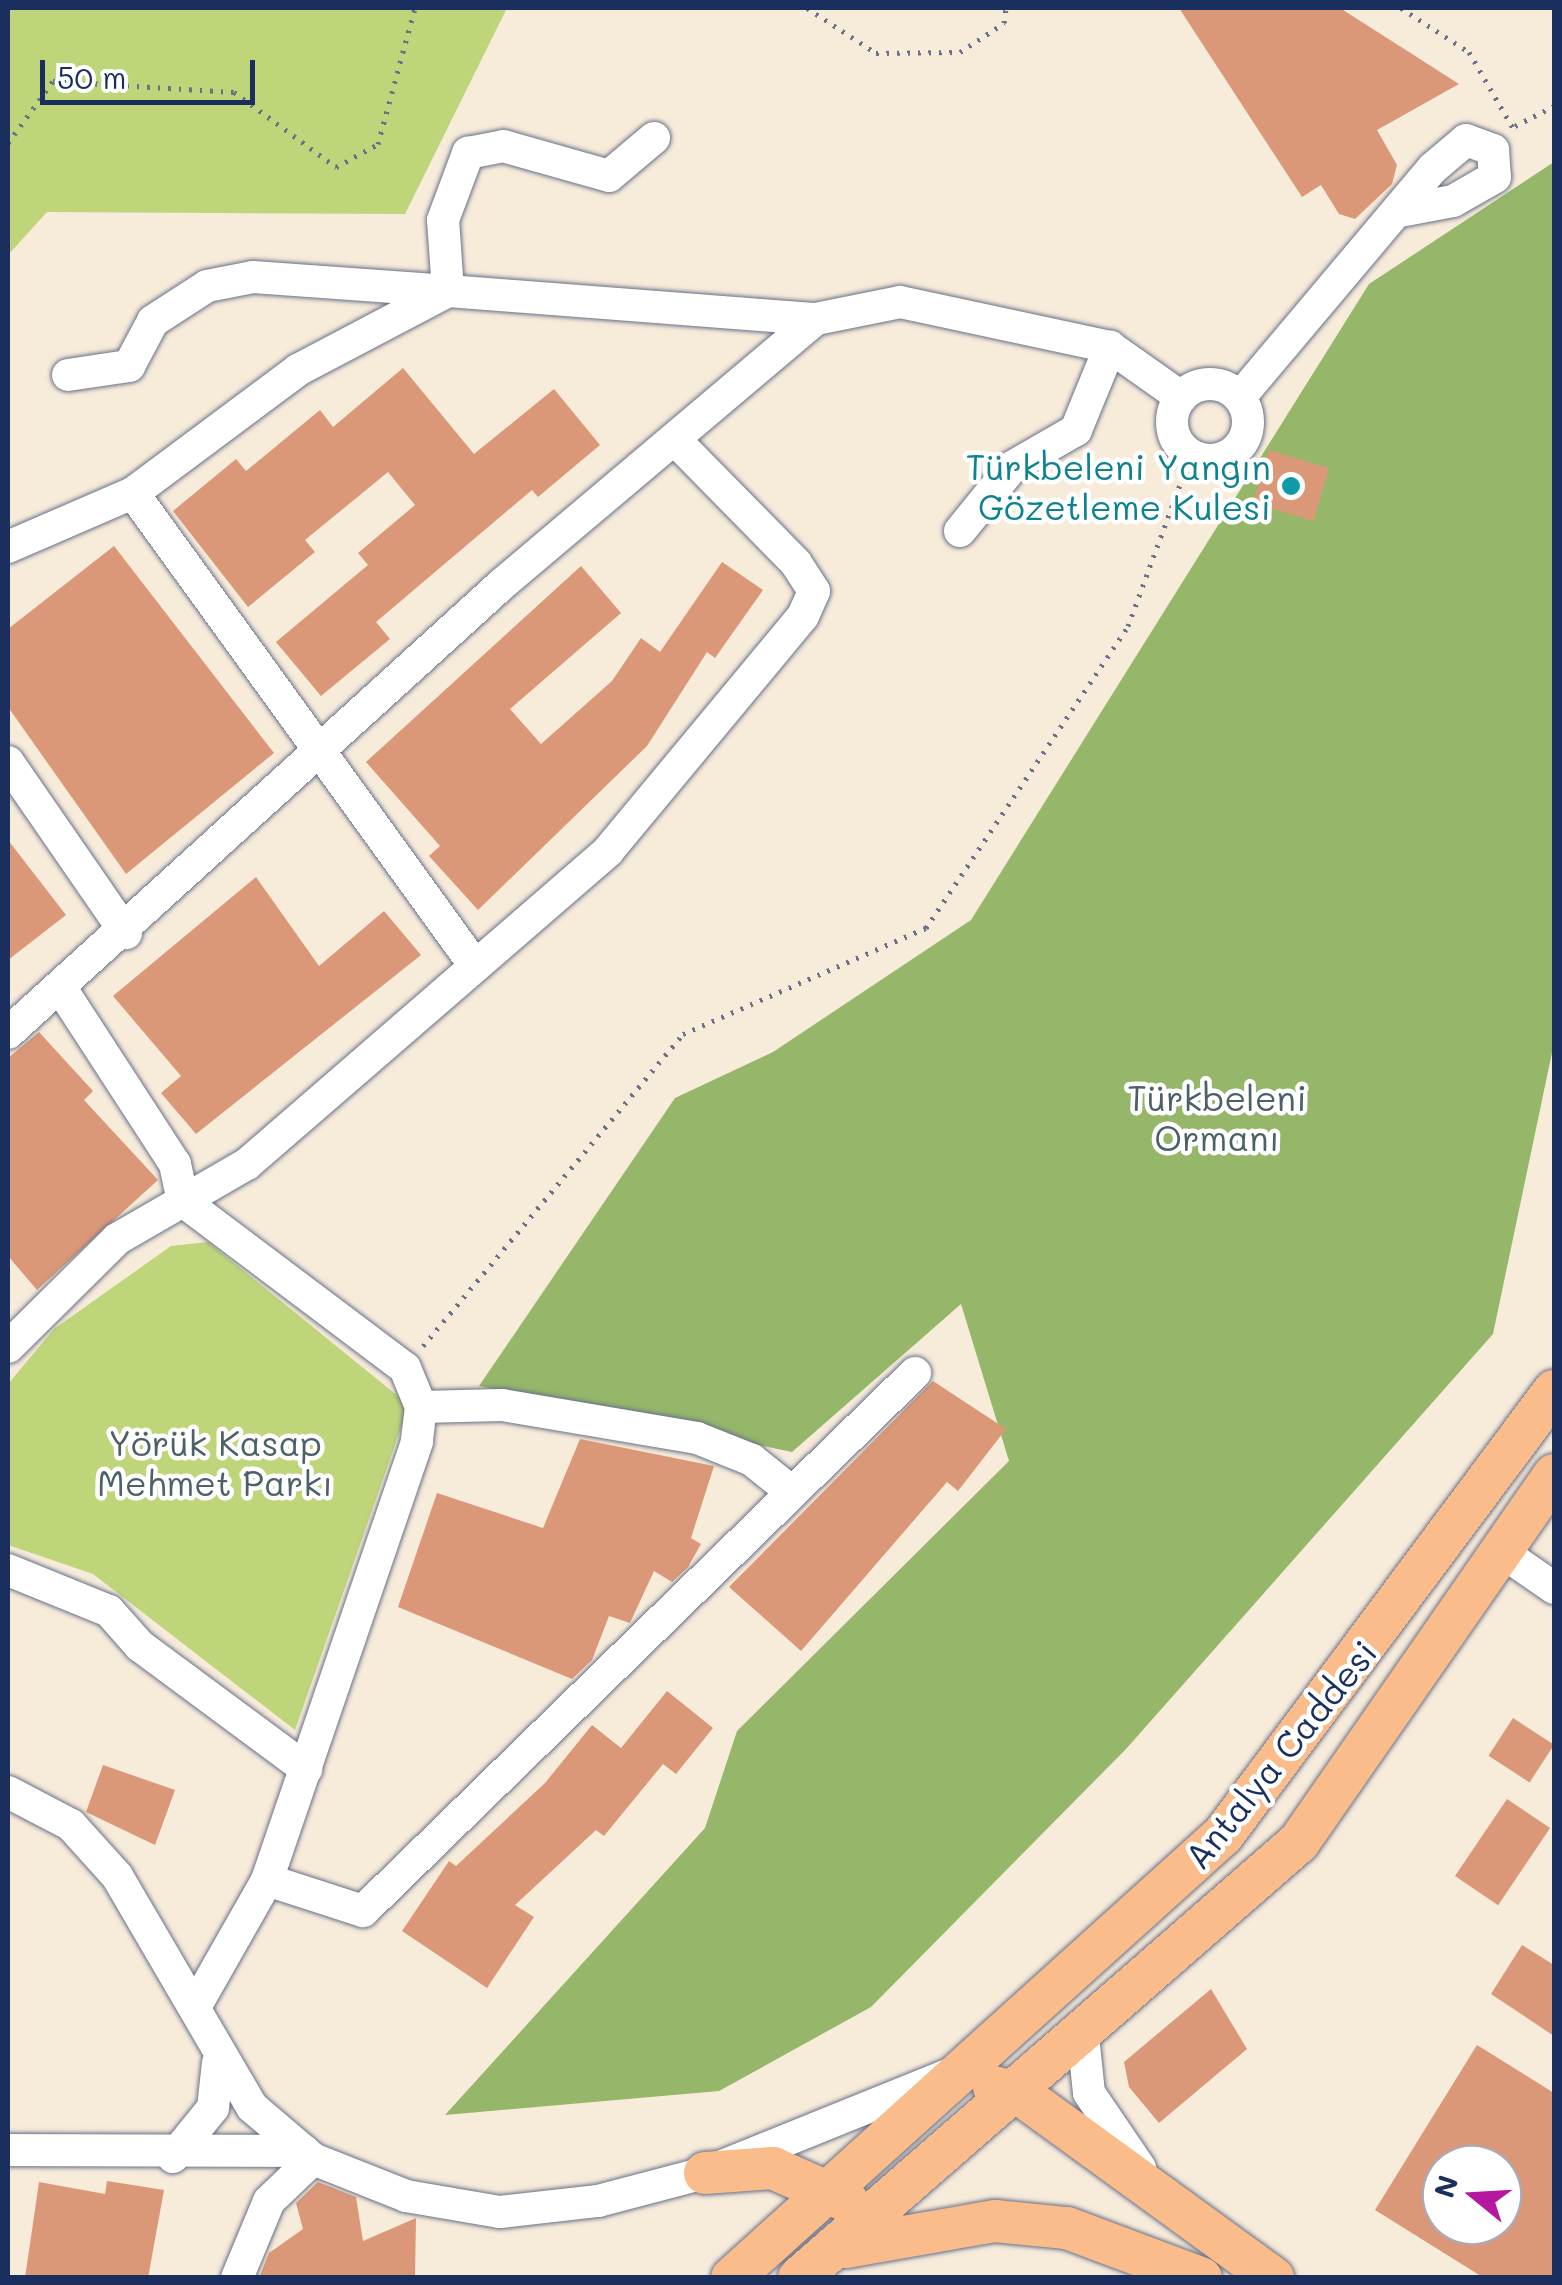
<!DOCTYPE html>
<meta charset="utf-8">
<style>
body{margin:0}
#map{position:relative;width:1562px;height:2285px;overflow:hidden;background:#f7ebda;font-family:Mali,sans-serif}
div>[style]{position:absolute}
.green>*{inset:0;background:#bed57a}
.forest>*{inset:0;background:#96b66a}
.building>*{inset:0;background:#db9878;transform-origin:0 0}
.path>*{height:5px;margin-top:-2.5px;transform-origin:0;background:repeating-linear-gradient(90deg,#687189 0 2.5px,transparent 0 10.5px)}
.roads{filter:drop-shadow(0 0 2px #687189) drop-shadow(0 0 2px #687189)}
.minor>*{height:32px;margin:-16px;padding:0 16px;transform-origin:16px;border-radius:16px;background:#fff}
.minor>.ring{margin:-16px;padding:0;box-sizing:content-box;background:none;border:32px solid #fff;border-radius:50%}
.major>*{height:42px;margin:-21px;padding:0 21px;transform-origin:21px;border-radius:21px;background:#f9bc8a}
.dots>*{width:28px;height:28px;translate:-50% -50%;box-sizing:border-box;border:5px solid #fff;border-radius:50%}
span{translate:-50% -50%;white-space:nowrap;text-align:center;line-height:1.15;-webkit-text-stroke:9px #fff;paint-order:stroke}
.culture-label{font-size:35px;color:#0d838f}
.right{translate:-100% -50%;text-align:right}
.park-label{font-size:35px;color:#4c6166}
.street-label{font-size:35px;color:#1b2f5e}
.frame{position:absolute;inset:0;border:10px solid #1b2f5e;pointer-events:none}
.north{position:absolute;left:1422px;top:2145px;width:100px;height:100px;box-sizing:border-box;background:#fff;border:2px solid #a4acbf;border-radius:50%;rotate:288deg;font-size:28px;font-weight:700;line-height:40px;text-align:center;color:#1b2f5e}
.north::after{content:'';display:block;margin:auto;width:35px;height:45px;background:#b5179e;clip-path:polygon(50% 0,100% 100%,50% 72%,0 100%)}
.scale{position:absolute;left:40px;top:60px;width:215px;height:45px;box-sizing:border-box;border:5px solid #1b2f5e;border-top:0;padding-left:12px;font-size:30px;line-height:35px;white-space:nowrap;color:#1b2f5e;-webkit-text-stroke:8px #fff;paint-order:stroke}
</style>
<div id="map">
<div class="green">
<div style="clip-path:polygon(8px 8px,507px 8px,405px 214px,47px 212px,8px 255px)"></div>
<div style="clip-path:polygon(208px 1242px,409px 1405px,295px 1730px,93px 1574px,8px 1545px,8px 1384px,54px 1329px,171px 1246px)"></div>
</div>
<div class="forest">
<div style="clip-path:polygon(1554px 162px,1554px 1043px,1493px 1334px,1126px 1749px,871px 2007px,719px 2091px,445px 2115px,705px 1828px,737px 1731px,1009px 1461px,961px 1304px,792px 1452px,479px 1386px,675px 1098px,773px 1052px,971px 920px,1369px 284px)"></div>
</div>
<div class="building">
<div style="clip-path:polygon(1179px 8px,1340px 8px,1459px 84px,1377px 130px,1397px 165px,1392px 184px,1355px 219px,1339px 214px,1321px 185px,1302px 197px)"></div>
<div style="clip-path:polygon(403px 368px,474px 454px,554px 389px,600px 445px,538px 497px,532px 490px,376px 622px,390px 639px,321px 696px,276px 642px,368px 565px,358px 553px,415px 505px,388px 472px,305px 540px,315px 552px,248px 607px,173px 511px,236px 459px,246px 471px,320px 410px,333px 427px)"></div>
<div style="left:1269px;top:450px;width:63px;height:55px;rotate:17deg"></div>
<div style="clip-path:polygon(114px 546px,274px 753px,126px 874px,8px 707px,8px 629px)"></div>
<div style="clip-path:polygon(722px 562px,763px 590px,715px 658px,707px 652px,647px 746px,478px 910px,429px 856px,440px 846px,366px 762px,581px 566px,621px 613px,510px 709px,541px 744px,612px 681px,641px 638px,660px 652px)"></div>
<div style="clip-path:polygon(8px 840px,66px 915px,8px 960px)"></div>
<div style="clip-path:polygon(256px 877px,319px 966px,384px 911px,421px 955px,196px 1134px,161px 1093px,181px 1076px,113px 996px)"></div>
<div style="clip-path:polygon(39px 1032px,93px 1091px,84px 1100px,158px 1180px,37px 1290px,8px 1256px,8px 1058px)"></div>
<div style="clip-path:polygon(933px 1381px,1006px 1429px,958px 1491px,947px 1482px,801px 1651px,729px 1587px)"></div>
<div style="clip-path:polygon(580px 1439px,714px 1466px,691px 1538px,701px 1544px,688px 1567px,672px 1582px,654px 1571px,630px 1623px,609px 1616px,592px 1660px,572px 1679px,398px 1607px,437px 1493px,543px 1528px)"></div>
<div style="clip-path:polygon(667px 1691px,713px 1728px,676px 1774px,663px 1764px,604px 1836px,596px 1830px,515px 1905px,534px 1917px,487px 1988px,402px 1931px,449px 1861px,456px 1866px,545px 1783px,592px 1725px,621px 1748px)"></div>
<div style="left:1513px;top:1718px;width:49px;height:45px;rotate:33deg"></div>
<div style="clip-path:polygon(103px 1765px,175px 1790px,155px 1845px,86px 1812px)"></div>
<div style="left:1507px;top:1799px;width:52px;height:93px;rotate:34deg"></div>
<div style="clip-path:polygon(1522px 1945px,1554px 1965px,1554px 2036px,1491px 1994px)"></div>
<div style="clip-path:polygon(1211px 1989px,1247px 2049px,1159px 2123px,1129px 2087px,1124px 2062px)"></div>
<div style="clip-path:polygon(evenodd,1477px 2045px,1554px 2093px,1554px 2278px,1484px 2278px,1375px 2210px,1477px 2045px,1442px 2165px,1502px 2165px,1502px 2225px,1442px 2225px,1442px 2165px)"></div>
<div style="clip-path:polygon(107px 2181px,164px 2190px,148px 2278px,25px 2278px,39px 2182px,105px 2194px)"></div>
<div style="clip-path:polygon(318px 2182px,356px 2197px,363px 2241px,416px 2218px,415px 2278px,259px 2278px,269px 2253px,303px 2229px,296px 2203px)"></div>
</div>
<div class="path">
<div style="left:807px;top:8px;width:82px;rotate:33.1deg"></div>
<div style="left:876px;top:53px;width:84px;rotate:-0.7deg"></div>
<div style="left:960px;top:52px;width:53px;rotate:-33.4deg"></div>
<div style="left:1004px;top:23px;width:15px;rotate:-82deg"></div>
<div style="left:1401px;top:8px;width:81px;rotate:32.9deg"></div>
<div style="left:1469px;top:52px;width:88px;rotate:59.9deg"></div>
<div style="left:1515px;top:126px;width:44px;rotate:-27.1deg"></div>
<div style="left:8px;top:143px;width:77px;rotate:-54deg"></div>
<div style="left:53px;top:81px;width:181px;rotate:3.5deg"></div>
<div style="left:234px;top:92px;width:127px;rotate:36.3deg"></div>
<div style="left:336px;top:167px;width:48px;rotate:-28.7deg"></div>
<div style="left:378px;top:144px;width:141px;rotate:-74.8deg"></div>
<div style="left:423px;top:1346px;width:406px;rotate:-50.2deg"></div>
<div style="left:683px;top:1034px;width:265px;rotate:-23.6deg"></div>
<div style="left:926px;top:928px;width:363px;rotate:-56.2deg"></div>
<div style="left:1128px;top:626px;width:182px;rotate:-69.8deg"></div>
</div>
<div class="roads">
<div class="minor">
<div style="left:68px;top:375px;width:62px;rotate:-8.4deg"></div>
<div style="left:129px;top:366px;width:51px;rotate:-61.9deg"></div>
<div style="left:153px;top:321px;width:64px;rotate:-32.9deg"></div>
<div style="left:207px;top:286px;width:47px;rotate:-11.1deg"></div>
<div style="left:253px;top:277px;width:196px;rotate:4.1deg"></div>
<div style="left:448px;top:291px;width:71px;rotate:-94deg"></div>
<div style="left:443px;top:220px;width:72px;rotate:-69.5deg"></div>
<div style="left:468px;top:153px;width:36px;rotate:-11deg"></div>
<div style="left:503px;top:146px;width:110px;rotate:15.8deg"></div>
<div style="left:609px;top:176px;width:59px;rotate:-40.2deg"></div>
<div class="ring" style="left:1172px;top:384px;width:44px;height:44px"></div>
<div style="left:1240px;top:397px;width:299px;rotate:-49.9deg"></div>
<div style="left:1433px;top:168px;width:43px;rotate:-40.3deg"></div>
<div style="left:1466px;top:140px;width:29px;rotate:20deg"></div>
<div style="left:1493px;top:150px;width:27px;rotate:86deg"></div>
<div style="left:1495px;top:177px;width:48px;rotate:150.3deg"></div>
<div style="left:1453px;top:201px;width:54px;rotate:169.3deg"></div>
<div style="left:133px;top:493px;width:580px;rotate:54.12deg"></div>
<div style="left:960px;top:531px;width:82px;rotate:-50.9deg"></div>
<div style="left:1012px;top:467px;width:74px;rotate:-30deg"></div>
<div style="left:1076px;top:430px;width:90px;rotate:-67.7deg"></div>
<div style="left:8px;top:547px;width:136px;rotate:-23.4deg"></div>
<div style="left:133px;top:493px;width:206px;rotate:-36.7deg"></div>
<div style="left:298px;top:370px;width:170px;rotate:-27.8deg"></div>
<div style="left:448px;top:291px;width:369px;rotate:4.4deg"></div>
<div style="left:816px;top:319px;width:86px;rotate:-11.4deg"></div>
<div style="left:900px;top:302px;width:215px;rotate:12.1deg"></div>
<div style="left:1110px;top:347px;width:87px;rotate:35.2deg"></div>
<div style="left:8px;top:762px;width:208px;rotate:55.4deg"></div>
<div style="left:62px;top:990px;width:207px;rotate:57deg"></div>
<div style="left:175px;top:1164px;width:38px;rotate:78deg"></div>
<div style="left:183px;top:1201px;width:278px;rotate:37deg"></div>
<div style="left:405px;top:1368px;width:42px;rotate:67.7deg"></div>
<div style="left:421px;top:1407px;width:35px;rotate:97deg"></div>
<div style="left:417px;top:1442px;width:463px;rotate:108.9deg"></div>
<div style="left:8px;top:1033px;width:666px;rotate:-42.26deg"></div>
<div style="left:501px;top:585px;width:412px;rotate:-40.2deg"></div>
<div style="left:8px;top:1347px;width:153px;rotate:-44.7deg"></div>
<div style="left:117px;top:1239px;width:150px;rotate:-30deg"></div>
<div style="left:247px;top:1164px;width:478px;rotate:-40.9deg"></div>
<div style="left:608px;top:851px;width:305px;rotate:-50.3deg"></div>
<div style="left:803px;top:616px;width:27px;rotate:-66deg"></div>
<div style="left:814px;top:591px;width:33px;rotate:-123deg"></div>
<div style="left:796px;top:563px;width:174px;rotate:-134.5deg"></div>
<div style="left:421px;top:1407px;width:81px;rotate:-1.4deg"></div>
<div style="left:502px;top:1405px;width:198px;rotate:9.6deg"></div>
<div style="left:697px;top:1438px;width:59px;rotate:21.8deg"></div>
<div style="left:752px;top:1460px;width:51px;rotate:38.7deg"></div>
<div style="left:1499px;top:1550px;width:67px;rotate:34.6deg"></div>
<div style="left:8px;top:1570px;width:109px;rotate:22.1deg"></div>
<div style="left:109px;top:1611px;width:47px;rotate:48.5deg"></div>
<div style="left:140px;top:1646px;width:207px;rotate:36.5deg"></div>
<div style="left:8px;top:1792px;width:71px;rotate:27.6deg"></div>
<div style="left:71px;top:1825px;width:69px;rotate:48deg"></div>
<div style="left:117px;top:1876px;width:268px;rotate:59.7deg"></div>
<div style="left:252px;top:2107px;width:80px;rotate:40.4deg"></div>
<div style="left:313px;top:2159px;width:100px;rotate:21.7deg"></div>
<div style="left:406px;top:2196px;width:95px;rotate:9.7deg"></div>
<div style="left:500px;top:2212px;width:99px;rotate:-6.4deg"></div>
<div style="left:598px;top:2201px;width:111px;rotate:-14.7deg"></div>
<div style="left:705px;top:2173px;width:261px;rotate:-22deg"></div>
<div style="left:195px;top:2007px;width:146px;rotate:-60.4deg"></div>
<div style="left:267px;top:1880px;width:101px;rotate:17.9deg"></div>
<div style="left:363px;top:1911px;width:771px;rotate:-44.26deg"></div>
<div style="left:1083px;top:2036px;width:57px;rotate:84deg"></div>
<div style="left:1089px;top:2093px;width:91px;rotate:55.8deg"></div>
<div style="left:8px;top:2150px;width:296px;rotate:0.2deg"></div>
<div style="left:173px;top:2157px;width:63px;rotate:-50.8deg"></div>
<div style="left:213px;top:2108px;width:45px;rotate:-83.7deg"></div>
<div style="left:237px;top:2278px;width:83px;rotate:-67.4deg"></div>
<div style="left:269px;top:2201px;width:61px;rotate:-43.7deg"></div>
</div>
<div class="major">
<div style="left:994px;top:2087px;width:27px;rotate:15deg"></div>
<div style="left:1020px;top:2094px;width:313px;rotate:36deg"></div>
<div style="left:705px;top:2173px;width:68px;rotate:-4.2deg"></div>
<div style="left:773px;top:2168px;width:81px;rotate:24deg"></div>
<div style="left:846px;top:2247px;width:151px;rotate:-9.9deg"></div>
<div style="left:995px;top:2221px;width:72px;rotate:5.6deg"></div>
<div style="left:1067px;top:2228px;width:143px;rotate:20.5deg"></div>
<div style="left:732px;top:2278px;width:661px;rotate:-42.06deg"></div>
<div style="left:1223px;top:1835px;width:554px;rotate:-53.3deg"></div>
<div style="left:799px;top:2278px;width:663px;rotate:-41.09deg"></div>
<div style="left:1299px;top:1842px;width:447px;rotate:-55.2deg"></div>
</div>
</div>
<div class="dots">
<div style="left:1291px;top:486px;background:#0f9aa8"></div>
</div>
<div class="culture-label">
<span class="right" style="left:1271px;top:486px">Türkbeleni Yangın<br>Gözetleme Kulesi</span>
</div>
<div class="park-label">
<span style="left:1217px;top:1117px">Türkbeleni<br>Ormanı</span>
<span style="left:215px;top:1462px">Yörük Kasap<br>Mehmet Parkı</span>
</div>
<div class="street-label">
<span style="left:1280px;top:1754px;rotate:-51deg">Antalya Caddesi</span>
</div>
<div class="frame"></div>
<div class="north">N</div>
<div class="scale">50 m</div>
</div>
